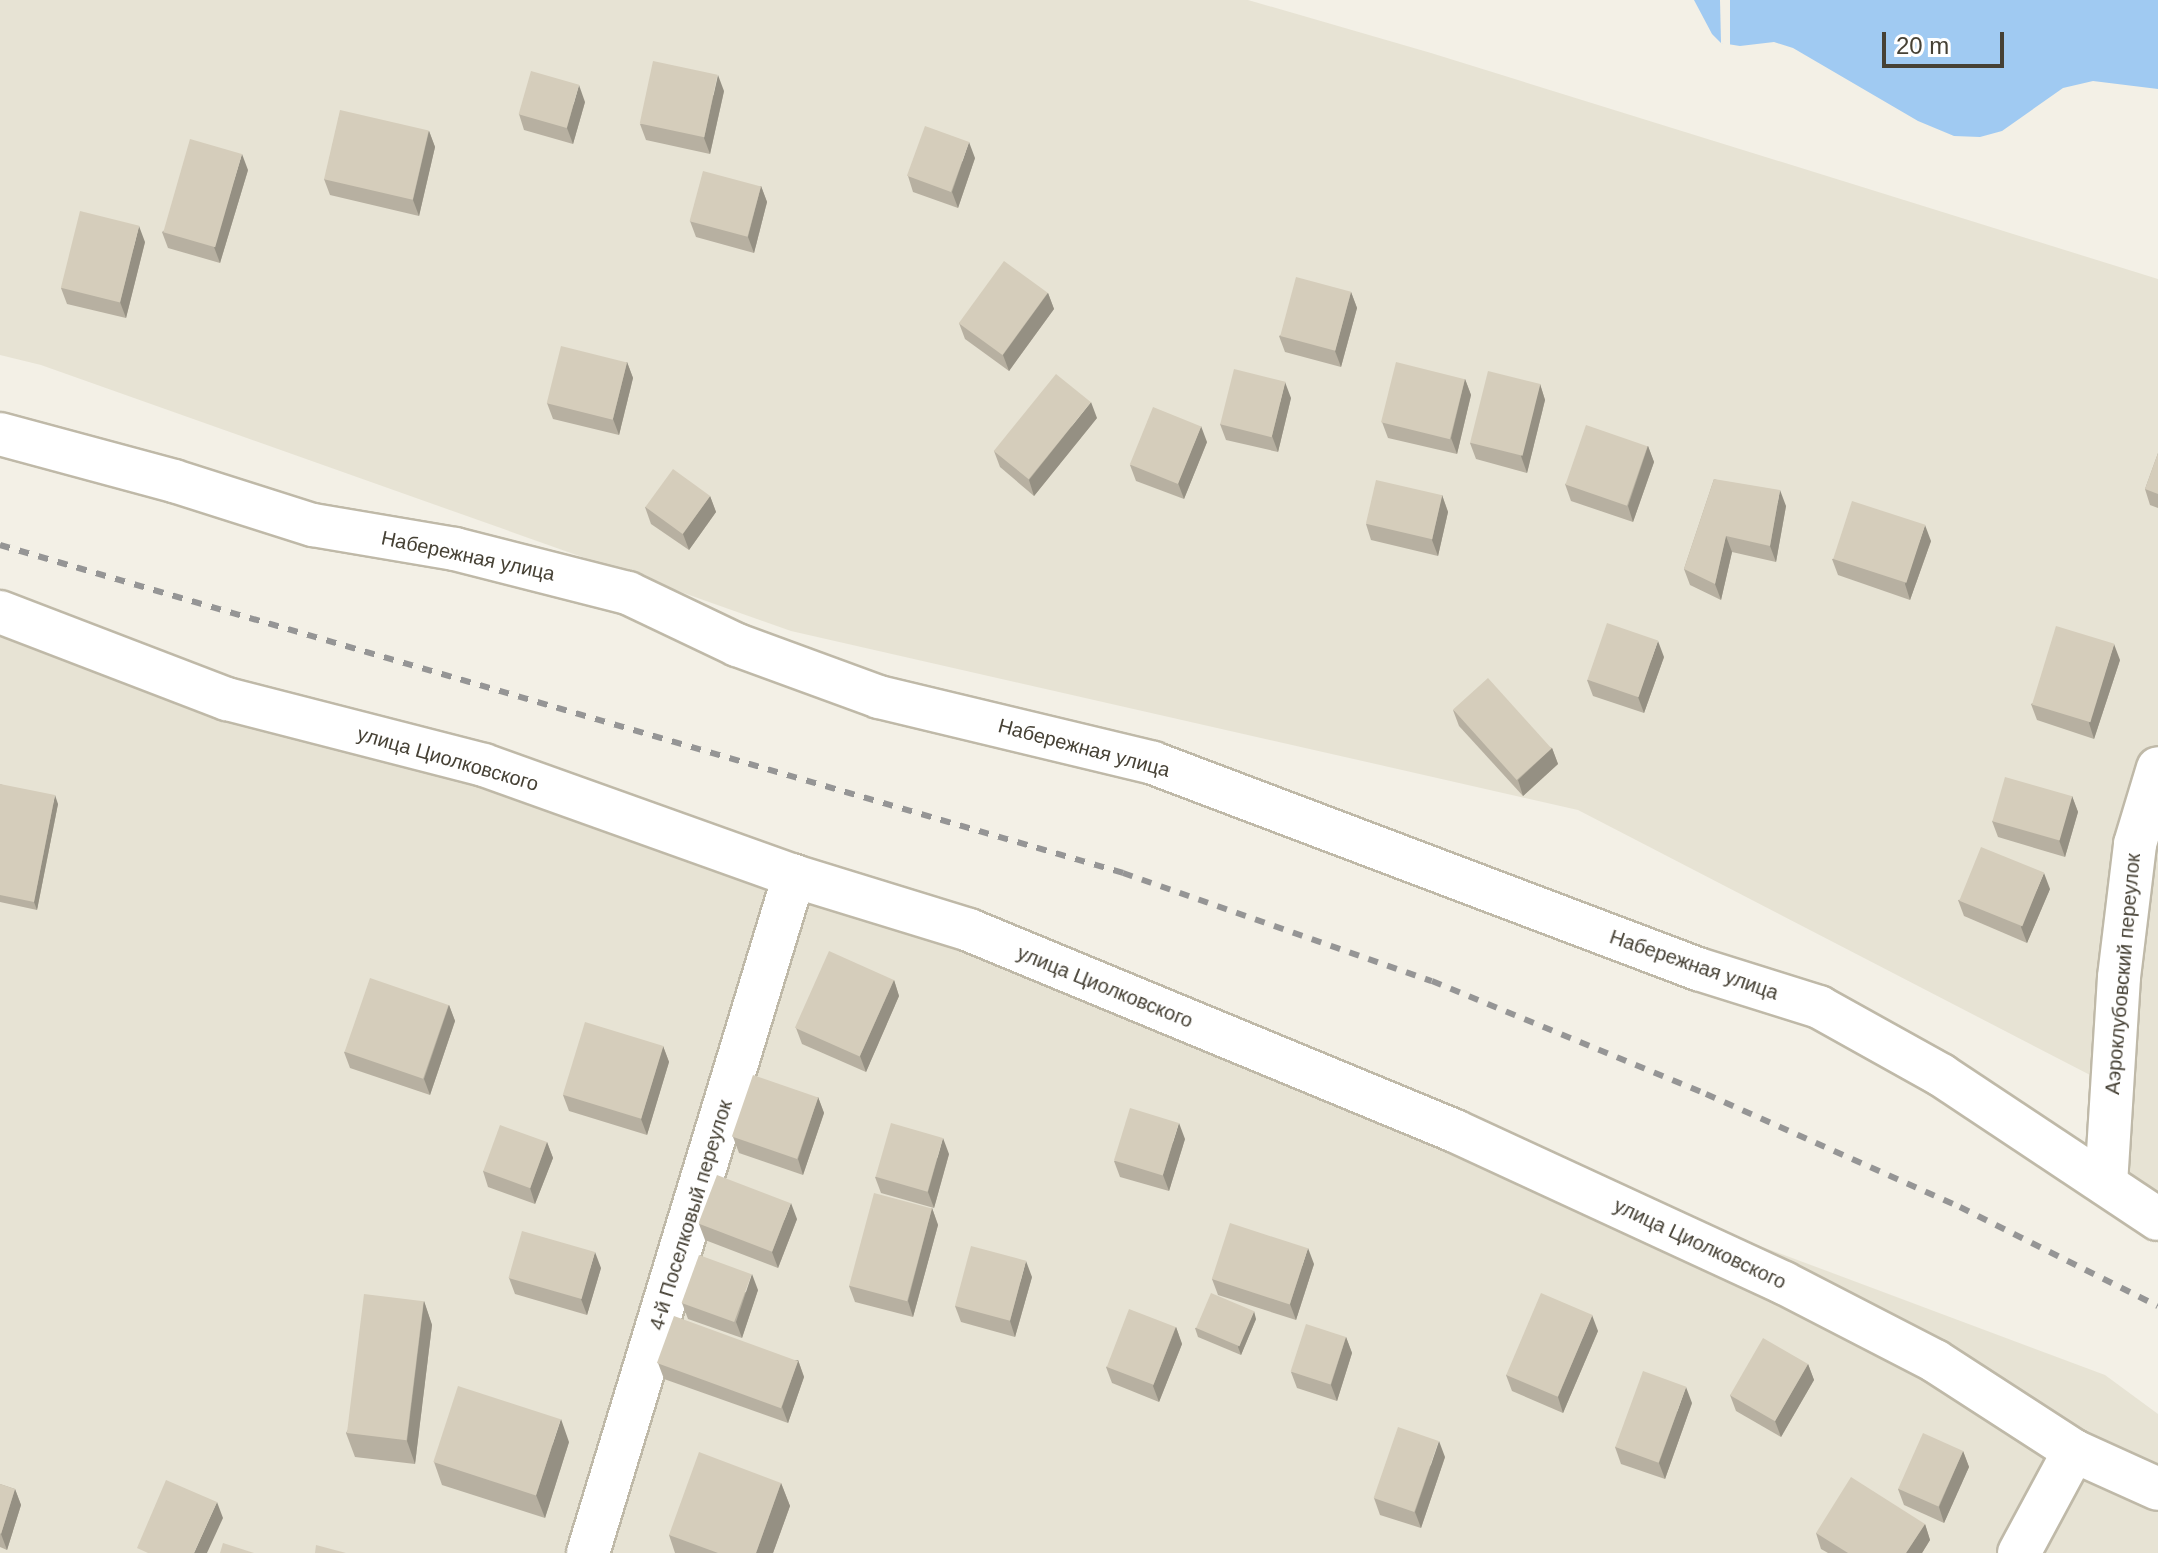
<!DOCTYPE html>
<html>
<head>
<meta charset="utf-8">
<style>
	body { margin:0 }
	#map { position:relative; width:2158px; height:1553px; overflow:hidden; background:#f3f0e6; font-family:Arial,sans-serif }
	div>[style] { position:absolute }
	.residential>* { inset:0; background:#e7e3d4 }
	.water>* { inset:0; background:#a0caf2 }
	.pier>* { inset:0; background:#f3f0e6 }
	.roads { filter:drop-shadow(2px 0 #bfb9a8) drop-shadow(-2px 0 #bfb9a8) drop-shadow(0 2px #bfb9a8) drop-shadow(0 -2px #bfb9a8) }
	.minor>* { height:42px; margin:-21px; padding:0 21px; transform-origin:21px; border-radius:21px; background:#fff }
	.rail>* { height:6px; margin-top:-3px; transform-origin:0; background:repeating-linear-gradient(90deg,#959595 0 10px,transparent 0 20px) }
	.wall>* { inset:0; background:#b7b0a1 }
	.shaded-wall>* { inset:0; background:#959083 }
	.building>* { inset:0; background:#d5cdbb; transform-origin:0 0 }
	span { translate:-50% -50%; white-space:nowrap; text-align:center; line-height:1.15; -webkit-text-stroke:6px #fff; paint-order:stroke }
	.street-label { font-size:20px; color:#464135 }
	.scale { position:absolute; left:1882px; top:32px; width:122px; height:36px; box-sizing:border-box; border:4px solid #464135; border-top:0; padding-left:10px; font-size:24px; line-height:28px; white-space:nowrap; color:#464135; -webkit-text-stroke:6px #fff; paint-order:stroke }
</style>
</head>
<body>
<div id="map">
	<div class="residential">
		<div style="clip-path:polygon(0 0,1248px 0,1431px 53px,2158px 279px,2158px 1208px,2137px 1196px,2092px 1076px,1578px 810px,791px 631px,41px 365px,0 355px)"></div>
		<div style="clip-path:polygon(0 618px,897px 923px,2105px 1375px,2158px 1414px,2158px 1553px,0 1553px)"></div>
	</div>
	<div class="water">
		<div style="clip-path:polygon(1694px 0,2158px 0,2158px 89px,2093px 81px,2063px 88px,2002px 131px,1980px 137px,1954px 136px,1918px 121px,1793px 48px,1774px 42px,1740px 46px,1721px 43px,1712px 34px)"></div>
	</div>
	<div class="pier">
		<div style="clip-path:polygon(1720px 0,1730px 0,1730px 47px,1721px 43px)"></div>
	</div>
	<div class="roads">
		<div class="minor">
			<div style="left:0;top:434px;width:180px;rotate:15.1deg"></div>
			<div style="left:174px;top:481px;width:146px;rotate:17.6deg"></div>
			<div style="left:313px;top:525px;width:144px;rotate:9.6deg"></div>
			<div style="left:455px;top:549px;width:179px;rotate:14.3deg"></div>
			<div style="left:628px;top:593px;width:121px;rotate:25.5deg"></div>
			<div style="left:737px;top:645px;width:151px;rotate:20.1deg"></div>
			<div style="left:879px;top:697px;width:282px;rotate:13.5deg"></div>
			<div style="left:1153px;top:763px;width:583px;rotate:20.71deg"></div>
			<div style="left:1698px;top:969px;width:127px;rotate:17.4deg"></div>
			<div style="left:1819px;top:1007px;width:140px;rotate:29.1deg"></div>
			<div style="left:1941px;top:1075px;width:260px;rotate:33.6deg"></div>
			<div style="left:0;top:612px;width:243px;rotate:21deg"></div>
			<div style="left:227px;top:699px;width:265px;rotate:14.4deg"></div>
			<div style="left:484px;top:765px;width:329px;rotate:19.7deg"></div>
			<div style="left:794px;top:876px;width:183px;rotate:17.1deg"></div>
			<div style="left:969px;top:930px;width:526px;rotate:22.47deg"></div>
			<div style="left:1455px;top:1131px;width:362px;rotate:24.8deg"></div>
			<div style="left:1784px;top:1283px;width:170px;rotate:27.3deg"></div>
			<div style="left:1935px;top:1361px;width:166px;rotate:32.9deg"></div>
			<div style="left:2074px;top:1451px;width:92px;rotate:24.3deg"></div>
			<div style="left:2106px;top:1184px;width:207px;rotate:-86.4deg"></div>
			<div style="left:2119px;top:977px;width:134px;rotate:-83.1deg"></div>
			<div style="left:2135px;top:844px;width:79px;rotate:-73.2deg"></div>
			<div style="left:588px;top:1553px;width:708px;rotate:-73.08deg"></div>
			<div style="left:2019px;top:1553px;width:116px;rotate:-61.7deg"></div>
		</div>
	</div>
	<div class="rail">
		<div style="left:0;top:545px;width:1170px;rotate:16.28deg"></div>
		<div style="left:1123px;top:873px;width:327px;rotate:19.3deg"></div>
		<div style="left:1432px;top:981px;width:296px;rotate:22.4deg"></div>
		<div style="left:1706px;top:1094px;width:278px;rotate:24deg"></div>
		<div style="left:1960px;top:1207px;width:221px;rotate:26.6deg"></div>
	</div>
	<div class="wall">
		<div style="clip-path:polygon(724px 91px,710px 154px,646px 140px,640px 124px)"></div>
		<div style="clip-path:polygon(585px 102px,573px 144px,524px 130px,519px 114px)"></div>
		<div style="clip-path:polygon(429px 131px,435px 147px,419px 216px,330px 195px,324px 179px)"></div>
		<div style="clip-path:polygon(975px 158px,958px 208px,913px 192px,908px 176px)"></div>
		<div style="clip-path:polygon(248px 170px,220px 263px,168px 248px,162px 232px)"></div>
		<div style="clip-path:polygon(761px 186px,767px 202px,754px 253px,696px 237px,690px 221px)"></div>
		<div style="clip-path:polygon(145px 242px,126px 318px,67px 304px,61px 288px)"></div>
		<div style="clip-path:polygon(1351px 292px,1357px 308px,1341px 367px,1285px 352px,1279px 336px)"></div>
		<div style="clip-path:polygon(1048px 293px,1054px 309px,1009px 371px,965px 339px,959px 323px)"></div>
		<div style="clip-path:polygon(627px 362px,633px 378px,619px 435px,553px 419px,547px 403px)"></div>
		<div style="clip-path:polygon(1465px 379px,1471px 395px,1457px 454px,1388px 438px,1382px 422px)"></div>
		<div style="clip-path:polygon(1540px 384px,1545px 400px,1527px 473px,1476px 459px,1470px 443px)"></div>
		<div style="clip-path:polygon(1291px 398px,1278px 452px,1226px 440px,1220px 424px)"></div>
		<div style="clip-path:polygon(1097px 418px,1034px 496px,1000px 467px,994px 451px)"></div>
		<div style="clip-path:polygon(1207px 442px,1184px 499px,1136px 481px,1130px 465px)"></div>
		<div style="clip-path:polygon(1648px 446px,1654px 462px,1633px 522px,1571px 501px,1565px 484px)"></div>
		<div style="clip-path:polygon(2158px 453px,2158px 508px,2150px 505px,2145px 489px)"></div>
		<div style="clip-path:polygon(1714px 479px,1786px 506px,1776px 562px,1732px 552px,1721px 600px,1690px 585px,1684px 569px)"></div>
		<div style="clip-path:polygon(1442px 495px,1448px 512px,1438px 556px,1371px 540px,1366px 524px)"></div>
		<div style="clip-path:polygon(710px 496px,716px 512px,689px 550px,651px 524px,645px 507px)"></div>
		<div style="clip-path:polygon(1931px 541px,1910px 600px,1838px 575px,1832px 559px)"></div>
		<div style="clip-path:polygon(1664px 657px,1644px 713px,1593px 696px,1587px 680px)"></div>
		<div style="clip-path:polygon(2120px 660px,2094px 739px,2037px 720px,2031px 704px)"></div>
		<div style="clip-path:polygon(1453px 710px,1552px 748px,1558px 764px,1523px 796px,1459px 726px)"></div>
		<div style="clip-path:polygon(0 784px,58px 804px,37px 910px,0 902px)"></div>
		<div style="clip-path:polygon(2072px 796px,2078px 812px,2065px 857px,1998px 837px,1992px 821px)"></div>
		<div style="clip-path:polygon(2050px 889px,2027px 943px,1964px 916px,1958px 900px)"></div>
		<div style="clip-path:polygon(894px 980px,899px 996px,866px 1072px,802px 1044px,796px 1028px)"></div>
		<div style="clip-path:polygon(449px 1005px,455px 1021px,430px 1095px,350px 1068px,344px 1052px)"></div>
		<div style="clip-path:polygon(663px 1046px,669px 1062px,647px 1135px,569px 1111px,563px 1095px)"></div>
		<div style="clip-path:polygon(818px 1097px,824px 1113px,803px 1175px,739px 1153px,733px 1137px)"></div>
		<div style="clip-path:polygon(1185px 1139px,1169px 1191px,1120px 1177px,1114px 1161px)"></div>
		<div style="clip-path:polygon(547px 1142px,553px 1158px,535px 1204px,488px 1187px,483px 1171px)"></div>
		<div style="clip-path:polygon(949px 1154px,934px 1208px,881px 1193px,875px 1177px)"></div>
		<div style="clip-path:polygon(932px 1208px,938px 1225px,913px 1317px,855px 1302px,849px 1286px)"></div>
		<div style="clip-path:polygon(797px 1219px,778px 1268px,705px 1240px,699px 1224px)"></div>
		<div style="clip-path:polygon(1314px 1264px,1296px 1320px,1218px 1295px,1212px 1279px)"></div>
		<div style="clip-path:polygon(601px 1268px,587px 1315px,515px 1294px,509px 1278px)"></div>
		<div style="clip-path:polygon(1032px 1277px,1015px 1337px,961px 1322px,955px 1306px)"></div>
		<div style="clip-path:polygon(758px 1290px,742px 1338px,688px 1319px,682px 1303px)"></div>
		<div style="clip-path:polygon(424px 1301px,432px 1325px,415px 1464px,355px 1457px,346px 1433px)"></div>
		<div style="clip-path:polygon(1256px 1319px,1241px 1355px,1198px 1337px,1195px 1328px)"></div>
		<div style="clip-path:polygon(1176px 1327px,1182px 1344px,1159px 1402px,1112px 1383px,1106px 1367px)"></div>
		<div style="clip-path:polygon(1598px 1331px,1563px 1413px,1512px 1391px,1506px 1375px)"></div>
		<div style="clip-path:polygon(1346px 1337px,1352px 1353px,1337px 1401px,1297px 1388px,1291px 1372px)"></div>
		<div style="clip-path:polygon(798px 1360px,804px 1377px,788px 1423px,664px 1379px,658px 1363px)"></div>
		<div style="clip-path:polygon(1808px 1364px,1814px 1380px,1781px 1437px,1736px 1411px,1730px 1395px)"></div>
		<div style="clip-path:polygon(1692px 1403px,1665px 1479px,1621px 1464px,1615px 1447px)"></div>
		<div style="clip-path:polygon(569px 1442px,545px 1518px,442px 1485px,434px 1462px)"></div>
		<div style="clip-path:polygon(1963px 1451px,1969px 1467px,1944px 1523px,1904px 1505px,1898px 1489px)"></div>
		<div style="clip-path:polygon(1445px 1457px,1421px 1528px,1380px 1515px,1374px 1498px)"></div>
		<div style="clip-path:polygon(781px 1483px,790px 1506px,773px 1553px,675px 1553px,669px 1535px)"></div>
		<div style="clip-path:polygon(0 1484px,15px 1489px,21px 1505px,7px 1550px,0 1547px)"></div>
		<div style="clip-path:polygon(1925px 1524px,1930px 1540px,1922px 1553px,1828px 1553px,1821px 1549px,1816px 1533px)"></div>
	</div>
	<div class="shaded-wall">
		<div style="clip-path:polygon(718px 75px,724px 91px,710px 154px,704px 138px)"></div>
		<div style="clip-path:polygon(579px 85px,585px 102px,573px 144px,567px 128px)"></div>
		<div style="clip-path:polygon(429px 131px,435px 147px,419px 216px,413px 200px)"></div>
		<div style="clip-path:polygon(969px 142px,975px 158px,958px 208px,952px 192px)"></div>
		<div style="clip-path:polygon(242px 154px,248px 170px,220px 263px,214px 247px)"></div>
		<div style="clip-path:polygon(761px 186px,767px 202px,754px 253px,748px 237px)"></div>
		<div style="clip-path:polygon(139px 226px,145px 242px,126px 318px,120px 302px)"></div>
		<div style="clip-path:polygon(1351px 292px,1357px 308px,1341px 367px,1335px 351px)"></div>
		<div style="clip-path:polygon(1048px 293px,1054px 309px,1009px 371px,1003px 355px)"></div>
		<div style="clip-path:polygon(627px 362px,633px 378px,619px 435px,613px 419px)"></div>
		<div style="clip-path:polygon(1465px 379px,1471px 395px,1457px 454px,1451px 438px)"></div>
		<div style="clip-path:polygon(1285px 382px,1291px 398px,1278px 452px,1272px 436px)"></div>
		<div style="clip-path:polygon(1540px 384px,1545px 400px,1527px 473px,1521px 456px)"></div>
		<div style="clip-path:polygon(1091px 402px,1097px 418px,1034px 496px,1029px 480px)"></div>
		<div style="clip-path:polygon(1201px 426px,1207px 442px,1184px 499px,1178px 483px)"></div>
		<div style="clip-path:polygon(1648px 446px,1654px 462px,1633px 522px,1628px 506px)"></div>
		<div style="clip-path:polygon(1780px 490px,1786px 506px,1776px 562px,1770px 546px)"></div>
		<div style="clip-path:polygon(1442px 495px,1448px 512px,1438px 556px,1432px 540px)"></div>
		<div style="clip-path:polygon(710px 496px,716px 512px,689px 550px,683px 534px)"></div>
		<div style="clip-path:polygon(1925px 525px,1931px 541px,1910px 600px,1905px 584px)"></div>
		<div style="clip-path:polygon(1726px 536px,1732px 552px,1721px 600px,1715px 584px)"></div>
		<div style="clip-path:polygon(1658px 641px,1664px 657px,1644px 713px,1638px 697px)"></div>
		<div style="clip-path:polygon(2114px 644px,2120px 660px,2094px 739px,2089px 723px)"></div>
		<div style="clip-path:polygon(1552px 748px,1558px 764px,1523px 796px,1518px 780px)"></div>
		<div style="clip-path:polygon(55px 795px,58px 804px,37px 910px,34px 902px)"></div>
		<div style="clip-path:polygon(2072px 796px,2078px 812px,2065px 857px,2059px 840px)"></div>
		<div style="clip-path:polygon(2044px 873px,2050px 889px,2027px 943px,2021px 927px)"></div>
		<div style="clip-path:polygon(894px 980px,899px 996px,866px 1072px,860px 1056px)"></div>
		<div style="clip-path:polygon(449px 1005px,455px 1021px,430px 1095px,424px 1079px)"></div>
		<div style="clip-path:polygon(663px 1046px,669px 1062px,647px 1135px,641px 1119px)"></div>
		<div style="clip-path:polygon(818px 1097px,824px 1113px,803px 1175px,798px 1159px)"></div>
		<div style="clip-path:polygon(1179px 1123px,1185px 1139px,1169px 1191px,1163px 1175px)"></div>
		<div style="clip-path:polygon(943px 1138px,949px 1154px,934px 1208px,928px 1192px)"></div>
		<div style="clip-path:polygon(547px 1142px,553px 1158px,535px 1204px,530px 1188px)"></div>
		<div style="clip-path:polygon(791px 1203px,797px 1219px,778px 1268px,772px 1252px)"></div>
		<div style="clip-path:polygon(932px 1208px,938px 1225px,913px 1317px,908px 1301px)"></div>
		<div style="clip-path:polygon(1308px 1248px,1314px 1264px,1296px 1320px,1290px 1304px)"></div>
		<div style="clip-path:polygon(595px 1252px,601px 1268px,587px 1315px,581px 1299px)"></div>
		<div style="clip-path:polygon(1026px 1261px,1032px 1277px,1015px 1337px,1010px 1321px)"></div>
		<div style="clip-path:polygon(752px 1274px,758px 1290px,742px 1338px,736px 1322px)"></div>
		<div style="clip-path:polygon(424px 1301px,432px 1325px,415px 1464px,407px 1441px)"></div>
		<div style="clip-path:polygon(1254px 1311px,1256px 1319px,1241px 1355px,1238px 1347px)"></div>
		<div style="clip-path:polygon(1592px 1315px,1598px 1331px,1563px 1413px,1558px 1397px)"></div>
		<div style="clip-path:polygon(1176px 1327px,1182px 1344px,1159px 1402px,1153px 1386px)"></div>
		<div style="clip-path:polygon(1346px 1337px,1352px 1353px,1337px 1401px,1331px 1385px)"></div>
		<div style="clip-path:polygon(798px 1360px,804px 1377px,788px 1423px,782px 1407px)"></div>
		<div style="clip-path:polygon(1808px 1364px,1814px 1380px,1781px 1437px,1775px 1421px)"></div>
		<div style="clip-path:polygon(1686px 1387px,1692px 1403px,1665px 1479px,1659px 1463px)"></div>
		<div style="clip-path:polygon(561px 1419px,569px 1442px,545px 1518px,536px 1495px)"></div>
		<div style="clip-path:polygon(1439px 1441px,1445px 1457px,1421px 1528px,1415px 1512px)"></div>
		<div style="clip-path:polygon(1963px 1451px,1969px 1467px,1944px 1523px,1939px 1507px)"></div>
		<div style="clip-path:polygon(781px 1483px,790px 1506px,773px 1553px,756px 1553px)"></div>
		<div style="clip-path:polygon(15px 1489px,21px 1505px,7px 1550px,1px 1534px)"></div>
		<div style="clip-path:polygon(217px 1502px,223px 1518px,207px 1553px,194px 1553px)"></div>
		<div style="clip-path:polygon(1925px 1524px,1930px 1540px,1922px 1553px,1906px 1553px)"></div>
	</div>
	<div class="building">
		<div style="left:653px;top:61px;width:66px;height:64px;rotate:12deg"></div>
		<div style="left:531px;top:71px;width:50px;height:45px;rotate:16deg"></div>
		<div style="left:340px;top:110px;width:91px;height:71px;rotate:13deg"></div>
		<div style="left:925px;top:126px;width:47px;height:53px;rotate:20deg"></div>
		<div style="left:190px;top:139px;width:54px;height:97px;rotate:16deg"></div>
		<div style="left:703px;top:171px;width:60px;height:52px;rotate:15deg"></div>
		<div style="left:80px;top:211px;width:61px;height:79px;rotate:14deg"></div>
		<div style="left:1004px;top:261px;width:54px;height:77px;rotate:36deg"></div>
		<div style="left:1296px;top:277px;width:57px;height:61px;rotate:15deg"></div>
		<div style="left:561px;top:346px;width:68px;height:59px;rotate:14deg"></div>
		<div style="left:1396px;top:362px;width:71px;height:62px;rotate:14deg"></div>
		<div style="left:1234px;top:369px;width:53px;height:57px;rotate:14deg"></div>
		<div style="left:1488px;top:371px;width:54px;height:74px;rotate:14deg"></div>
		<div style="left:1056px;top:374px;width:45px;height:99px;rotate:39deg"></div>
		<div style="left:1153px;top:407px;width:52px;height:62px;rotate:22deg"></div>
		<div style="left:1586px;top:425px;width:65px;height:63px;rotate:19deg"></div>
		<div style="clip-path:polygon(2158px 453px,2158px 494px,2145px 489px)"></div>
		<div style="left:673px;top:469px;width:46px;height:47px;rotate:36deg"></div>
		<div style="clip-path:polygon(1714px 479px,1780px 490px,1770px 546px,1726px 536px,1715px 584px,1684px 569px)"></div>
		<div style="left:1376px;top:480px;width:68px;height:45px;rotate:13deg"></div>
		<div style="left:1852px;top:501px;width:77px;height:61px;rotate:18deg"></div>
		<div style="left:1607px;top:623px;width:54px;height:60px;rotate:19deg"></div>
		<div style="left:2056px;top:626px;width:61px;height:82px;rotate:17deg"></div>
		<div style="left:1488px;top:678px;width:95px;height:47px;rotate:48deg"></div>
		<div style="left:2005px;top:777px;width:70px;height:46px;rotate:16deg"></div>
		<div style="clip-path:polygon(0 784px,55px 795px,34px 902px,0 895px)"></div>
		<div style="left:1981px;top:847px;width:68px;height:58px;rotate:22deg"></div>
		<div style="left:829px;top:951px;width:71px;height:84px;rotate:24deg"></div>
		<div style="left:370px;top:978px;width:83px;height:78px;rotate:19deg"></div>
		<div style="left:585px;top:1022px;width:82px;height:76px;rotate:17deg"></div>
		<div style="left:753px;top:1075px;width:69px;height:65px;rotate:19deg"></div>
		<div style="left:1130px;top:1108px;width:51px;height:55px;rotate:17deg"></div>
		<div style="left:891px;top:1123px;width:54px;height:56px;rotate:16deg"></div>
		<div style="left:500px;top:1125px;width:50px;height:49px;rotate:20deg"></div>
		<div style="left:717px;top:1175px;width:79px;height:52px;rotate:21deg"></div>
		<div style="left:874px;top:1193px;width:60px;height:96px;rotate:15deg"></div>
		<div style="left:1230px;top:1223px;width:82px;height:59px;rotate:18deg"></div>
		<div style="left:522px;top:1231px;width:76px;height:49px;rotate:16deg"></div>
		<div style="left:971px;top:1246px;width:57px;height:62px;rotate:15deg"></div>
		<div style="left:699px;top:1255px;width:56px;height:51px;rotate:20deg"></div>
		<div style="left:1211px;top:1293px;width:47px;height:38px;rotate:23deg"></div>
		<div style="left:1541px;top:1293px;width:56px;height:89px;rotate:23deg"></div>
		<div style="left:364px;top:1294px;width:60px;height:140px;rotate:7deg"></div>
		<div style="left:1129px;top:1309px;width:50px;height:62px;rotate:21deg"></div>
		<div style="left:674px;top:1316px;width:132px;height:50px;rotate:20deg"></div>
		<div style="left:1306px;top:1324px;width:42px;height:50px;rotate:18deg"></div>
		<div style="left:1763px;top:1338px;width:52px;height:66px;rotate:30deg"></div>
		<div style="left:1643px;top:1371px;width:46px;height:81px;rotate:20deg"></div>
		<div style="left:458px;top:1386px;width:108px;height:80px;rotate:18deg"></div>
		<div style="left:1398px;top:1427px;width:43px;height:75px;rotate:19deg"></div>
		<div style="left:1923px;top:1433px;width:44px;height:61px;rotate:24deg"></div>
		<div style="clip-path:polygon(699px 1452px,781px 1483px,756px 1553px,718px 1553px,669px 1535px)"></div>
		<div style="clip-path:polygon(1851px 1477px,1925px 1524px,1906px 1553px,1848px 1553px,1816px 1533px)"></div>
		<div style="clip-path:polygon(166px 1480px,217px 1502px,194px 1553px,148px 1553px,137px 1548px)"></div>
		<div style="clip-path:polygon(0 1484px,15px 1489px,1px 1534px,0 1533px)"></div>
		<div style="clip-path:polygon(223px 1543px,254px 1553px,220px 1553px)"></div>
		<div style="clip-path:polygon(316px 1545px,346px 1553px,315px 1553px)"></div>
	</div>
	<div class="street-label">
		<span style="left:468px;top:556px;rotate:12deg">Набережная улица</span>
		<span style="left:1084px;top:748px;rotate:15deg">Набережная улица</span>
		<span style="left:448px;top:759px;rotate:16deg">улица Циолковского</span>
		<span style="left:1694px;top:965px;rotate:19deg">Набережная улица</span>
		<span style="left:2123px;top:974px;rotate:-85deg">Аэроклубовский переулок</span>
		<span style="left:1105px;top:987px;rotate:22deg">улица Циолковского</span>
		<span style="left:691px;top:1215px;rotate:-73deg">4-й Поселковый переулок</span>
		<span style="left:1700px;top:1244px;rotate:25deg">улица Циолковского</span>
	</div>
	<div class="scale">20 m</div>
</div>
</body>
</html>
